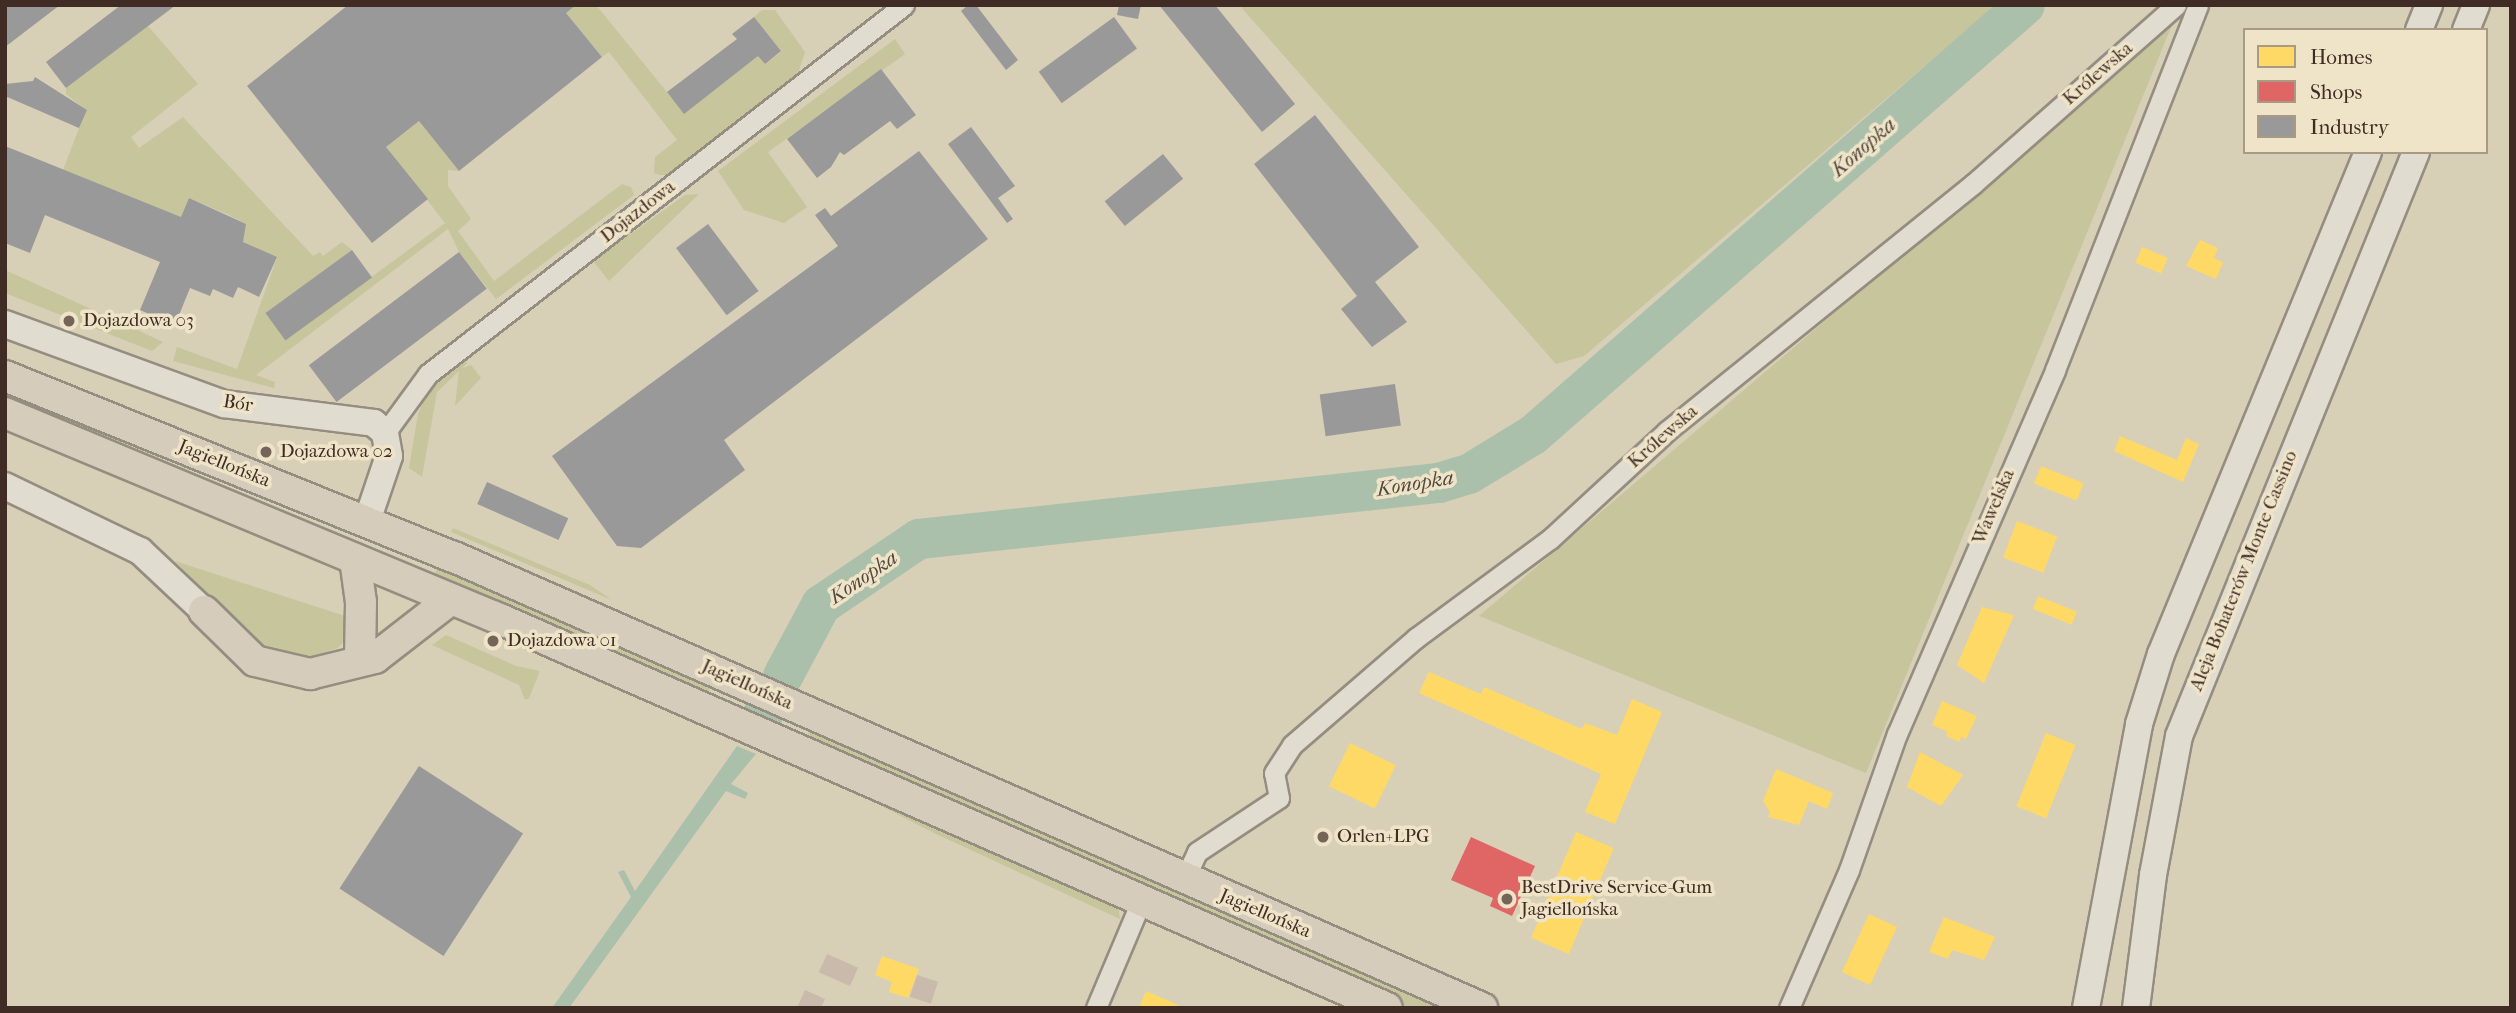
<!DOCTYPE html>
<html>
<head>
<meta charset="utf-8">
<style>
	body { margin:0 }
	#map { position:relative; width:2516px; height:1013px; overflow:hidden; background:#d8cfb7; font-family:"IM FELL French Canon",serif }
	div>[style] { position:absolute }
	.green>* { inset:0; background:#c6c59c; transform-origin:0 0 }
	.water>* { inset:0; background:#aac0aa }
	.homes>* { inset:0; background:#ffd966; transform-origin:0 0 }
	.shops>* { inset:0; background:#e06666 }
	.industry>* { inset:0; background:#999; transform-origin:0 0 }
	.river>* { height:40px; margin:-20px; padding:0 20px; transform-origin:20px; border-radius:20px; background:#aac0aa }
	.building>* { inset:0; background:#c9baab; transform-origin:0 0 }
	.roads { filter:drop-shadow(2px 0 #958d7f) drop-shadow(-2px 0 #958d7f) drop-shadow(0 2px #958d7f) drop-shadow(0 -2px #958d7f) }
	.street>* { height:19px; margin:-9.5px; padding:0 9.5px; transform-origin:9.5px; border-radius:9.5px; background:#e0dcd0 }
	.secondary>* { height:26px; margin:-13px; padding:0 13px; transform-origin:13px; border-radius:13px; background:#e0dcd0 }
	.primary>* { height:30px; margin:-15px; padding:0 15px; transform-origin:15px; border-radius:15px; background:#d5ccbb }
	.dots>* { width:19px; height:19px; translate:-50% -50%; box-sizing:border-box; border:4px solid #efe4c7; border-radius:50% }
	span { translate:-50% -50%; white-space:nowrap; text-align:center; line-height:1.15; -webkit-text-stroke:7px #efe4c7; paint-order:stroke }
	.street-label { font-size:19px; color:#402c25 }
	.poi-label { font-size:19px; color:#402c25 }
	.left { translate:0 -50%; text-align:left }
	.water-label { font-size:21px; color:#51483e; font-style:italic }
	.frame { position:absolute; inset:0; border:7px solid #402c25; pointer-events:none }
	.legend { position:absolute; left:2243px; top:28px; width:245px; height:126px; box-sizing:border-box; background:#efe4c7; border:2px solid #a99a86; margin:0; padding:9px 12px; list-style:none; font-size:21px; color:#402c25 }
	.legend li { display:flex; align-items:center; gap:14px; height:35px }
	.legend b { width:35px; border:2px solid #a99a86 }
</style>
</head>
<body>
<div id="map">
	<div class="green">
		<div style="clip-path:polygon(576px 5px,596px 5px,684px 113px,758px 56px,765px 64px,781px 52px,754px 17px,762px 10px,775px 10px,805px 52px,798px 74px,668px 175px,660px 175px,654px 173px,655px 157px,677px 140px,609px 52px,602px 57px,566px 13px)"></div>
		<div style="clip-path:polygon(1239px 5px,1996px 5px,1584px 356px,1556px 364px)"></div>
		<div style="clip-path:polygon(2172px 25px,1866px 773px,1479px 616px)"></div>
		<div style="clip-path:polygon(148px 26px,198px 84px,131px 137px,139px 148px,183px 117px,313px 256px,320px 252px,323px 256px,342px 242px,352px 250px,266px 313px,286px 340px,445px 223px,386px 147px,419px 121px,459px 171px,448px 170px,448px 186px,471px 219px,458px 231px,494px 281px,622px 184px,631px 187px,634px 195px,496px 299px,459px 252px,448px 229px,256px 375px,275px 382px,274px 388px,173px 361px,177px 347px,237px 369px,277px 258px,243px 242px,246px 224px,227px 214px,189px 198px,181px 217px,63px 170px,86px 110px,66px 94px,66px 88px)"></div>
		<div style="clip-path:polygon(895px 39px,905px 54px,768px 152px,807px 207px,784px 223px,744px 210px,718px 171px)"></div>
		<div style="clip-path:polygon(699px 194px,609px 281px,593px 261px,685px 195px)"></div>
		<div style="clip-path:polygon(5px 270px,133px 328px,163px 342px,152px 351px,5px 293px)"></div>
		<div style="clip-path:polygon(464px 358px,467px 363px,462px 368px,471px 365px,481px 378px,455px 406px,459px 371px,437px 392px,422px 477px,409px 468px,418px 414px,427px 393px)"></div>
		<div style="clip-path:polygon(453px 528px,590px 585px,612px 600px,451px 532px)"></div>
		<div style="clip-path:polygon(175px 561px,345px 616px,352px 611px,350px 634px,338px 648px,313px 657px,258px 647px)"></div>
		<div style="clip-path:polygon(439px 563px,713px 683px,707px 695px,433px 578px)"></div>
		<div style="clip-path:polygon(446px 635px,516px 666px,540px 671px,529px 698px,525px 700px,519px 685px,432px 645px)"></div>
		<div style="left:812px;top:726px;width:700px;height:15px;rotate:24deg"></div>
		<div style="clip-path:polygon(800px 764px,1118px 904px,1120px 919px,934px 833px)"></div>
	</div>
	<div class="water">
		<div style="clip-path:polygon(737px 746px,756px 754px,731px 784px,748px 793px,745px 799px,726px 791px,569px 1008px,552px 1008px,631px 897px,618px 872px,624px 870px,635px 891px)"></div>
	</div>
	<div class="homes">
		<div style="clip-path:polygon(2200px 240px,2218px 248px,2214px 258px,2223px 262px,2216px 279px,2186px 266px)"></div>
		<div style="left:2142px;top:247px;width:28px;height:17px;rotate:23deg"></div>
		<div style="clip-path:polygon(2120px 436px,2177px 460px,2186px 438px,2199px 444px,2183px 482px,2114px 451px)"></div>
		<div style="left:2041px;top:466px;width:46px;height:19px;rotate:22deg"></div>
		<div style="left:2017px;top:521px;width:43px;height:39px;rotate:21deg"></div>
		<div style="left:2038px;top:596px;width:42px;height:14px;rotate:22deg"></div>
		<div style="clip-path:polygon(1982px 607px,2014px 615px,1984px 683px,1957px 665px)"></div>
		<div style="clip-path:polygon(1429px 672px,1481px 694px,1484px 687px,1582px 729px,1585px 723px,1617px 735px,1632px 699px,1662px 712px,1615px 824px,1585px 812px,1601px 774px,1419px 693px)"></div>
		<div style="clip-path:polygon(1942px 701px,1977px 716px,1966px 739px,1961px 737px,1959px 742px,1946px 736px,1948px 732px,1932px 725px)"></div>
		<div style="left:2046px;top:733px;width:32px;height:79px;rotate:22deg"></div>
		<div style="left:1350px;top:743px;width:51px;height:48px;rotate:26deg"></div>
		<div style="clip-path:polygon(1920px 752px,1963px 775px,1941px 806px,1907px 787px)"></div>
		<div style="clip-path:polygon(1776px 769px,1833px 793px,1827px 809px,1809px 801px,1799px 825px,1768px 817px,1770px 812px,1763px 801px)"></div>
		<div style="left:1576px;top:832px;width:41px;height:115px;rotate:23deg"></div>
		<div style="left:1869px;top:914px;width:31px;height:64px;rotate:25deg"></div>
		<div style="clip-path:polygon(1944px 917px,1995px 937px,1984px 960px,1952px 950px,1948px 959px,1929px 952px)"></div>
		<div style="clip-path:polygon(882px 956px,919px 969px,908px 998px,889px 992px,892px 982px,875px 975px)"></div>
		<div style="clip-path:polygon(1146px 991px,1178px 1005px,1177px 1008px,1139px 1008px)"></div>
	</div>
	<div class="shops">
		<div style="clip-path:polygon(1471px 837px,1535px 866px,1512px 916px,1490px 906px,1493px 898px,1451px 880px)"></div>
	</div>
	<div class="industry">
		<div style="clip-path:polygon(5px 5px,60px 5px,5px 47px)"></div>
		<div style="clip-path:polygon(121px 5px,176px 5px,66px 88px,46px 62px)"></div>
		<div style="clip-path:polygon(348px 5px,576px 5px,566px 13px,602px 57px,459px 171px,419px 121px,386px 147px,428px 199px,372px 243px,247px 86px)"></div>
		<div style="clip-path:polygon(968px 5px,976px 5px,1018px 60px,1006px 70px,961px 11px)"></div>
		<div style="clip-path:polygon(1119px 5px,1141px 5px,1138px 19px,1117px 15px)"></div>
		<div style="clip-path:polygon(1159px 5px,1215px 5px,1295px 104px,1262px 132px)"></div>
		<div style="clip-path:polygon(754px 17px,781px 51px,765px 64px,758px 56px,684px 114px,667px 92px,737px 39px,732px 34px)"></div>
		<div style="left:1114px;top:17px;width:39px;height:93px;rotate:54deg"></div>
		<div style="clip-path:polygon(881px 69px,916px 115px,897px 129px,890px 121px,844px 155px,840px 152px,831px 167px,817px 178px,787px 139px)"></div>
		<div style="clip-path:polygon(35px 77px,87px 110px,79px 128px,5px 96px,5px 84px,33px 81px)"></div>
		<div style="clip-path:polygon(1315px 115px,1419px 247px,1375px 282px,1407px 322px,1372px 347px,1341px 309px,1357px 296px,1254px 164px)"></div>
		<div style="clip-path:polygon(971px 127px,1015px 186px,998px 198px,1013px 219px,1007px 223px,948px 144px)"></div>
		<div style="clip-path:polygon(5px 146px,181px 217px,189px 198px,246px 224px,243px 242px,277px 257px,259px 297px,238px 287px,233px 298px,213px 289px,210px 296px,190px 288px,175px 325px,140px 310px,160px 262px,45px 215px,30px 253px,5px 243px)"></div>
		<div style="clip-path:polygon(919px 151px,988px 239px,724px 440px,745px 470px,641px 548px,617px 546px,552px 456px,838px 246px,815px 215px,825px 208px,831px 216px)"></div>
		<div style="left:1163px;top:154px;width:32px;height:75px;rotate:51deg"></div>
		<div style="left:708px;top:224px;width:84px;height:40px;rotate:53deg"></div>
		<div style="left:352px;top:250px;width:34px;height:107px;rotate:54deg"></div>
		<div style="left:459px;top:252px;width:46px;height:188px;rotate:53deg"></div>
		<div style="left:1395px;top:384px;width:42px;height:76px;rotate:82deg"></div>
		<div style="left:487px;top:482px;width:89px;height:24px;rotate:24deg"></div>
		<div style="left:419px;top:766px;width:124px;height:146px;rotate:33deg"></div>
	</div>
	<div class="river">
		<div style="left:783px;top:676px;width:81px;rotate:-61.8deg"></div>
		<div style="left:821px;top:605px;width:118px;rotate:-34deg"></div>
		<div style="left:919px;top:539px;width:523px;rotate:-6.15deg"></div>
		<div style="left:1439px;top:483px;width:31px;rotate:-17deg"></div>
		<div style="left:1469px;top:474px;width:75px;rotate:-31.4deg"></div>
		<div style="left:1533px;top:435px;width:653px;rotate:-41.15deg"></div>
		<div style="left:762px;top:716px;width:8px;rotate:-60deg"></div>
	</div>
	<div class="building">
		<div style="left:827px;top:954px;width:34px;height:20px;rotate:24deg"></div>
		<div style="left:917px;top:975px;width:22px;height:23px;rotate:18deg"></div>
		<div style="clip-path:polygon(805px 990px,825px 999px,821px 1008px,797px 1008px)"></div>
	</div>
	<div class="roads">
		<div class="street">
			<div style="left:385px;top:433px;width:73px;rotate:-53.9deg"></div>
			<div style="left:428px;top:374px;width:602px;rotate:-37.78deg"></div>
			<div style="left:1184px;top:880px;width:31px;rotate:-65deg"></div>
			<div style="left:1197px;top:852px;width:98px;rotate:-33.4deg"></div>
			<div style="left:1279px;top:798px;width:25px;rotate:-101deg"></div>
			<div style="left:1274px;top:773px;width:33px;rotate:-57deg"></div>
			<div style="left:1292px;top:745px;width:164px;rotate:-40.8deg"></div>
			<div style="left:1416px;top:638px;width:167px;rotate:-36.5deg"></div>
			<div style="left:1550px;top:539px;width:159px;rotate:-42.7deg"></div>
			<div style="left:1667px;top:431px;width:393px;rotate:-38.9deg"></div>
			<div style="left:1973px;top:184px;width:271px;rotate:-41.4deg"></div>
			<div style="left:1096px;top:1008px;width:118px;rotate:-67.1deg"></div>
			<div style="left:1789px;top:1008px;width:150px;rotate:-66.5deg"></div>
			<div style="left:1849px;top:870px;width:144px;rotate:-70.6deg"></div>
			<div style="left:1897px;top:734px;width:397px;rotate:-66.5deg"></div>
			<div style="left:2055px;top:370px;width:392px;rotate:-68.6deg"></div>
		</div>
		<div class="secondary">
			<div style="left:2419px;top:30px;width:27px;rotate:-68deg"></div>
			<div style="left:2466px;top:30px;width:27px;rotate:-68deg"></div>
			<div style="left:5px;top:324px;width:233px;rotate:20.1deg"></div>
			<div style="left:224px;top:404px;width:151px;rotate:7.2deg"></div>
			<div style="left:374px;top:423px;width:15px;rotate:42deg"></div>
			<div style="left:385px;top:433px;width:23px;rotate:80deg"></div>
			<div style="left:389px;top:456px;width:69px;rotate:108.7deg"></div>
			<div style="left:5px;top:486px;width:150px;rotate:25.7deg"></div>
			<div style="left:140px;top:551px;width:88px;rotate:43.2deg"></div>
			<div style="left:2086px;top:1008px;width:289px;rotate:-79.4deg"></div>
			<div style="left:2139px;top:724px;width:73px;rotate:-72.6deg"></div>
			<div style="left:2161px;top:654px;width:543px;rotate:-67.59deg"></div>
			<div style="left:2136px;top:1008px;width:134px;rotate:-82.7deg"></div>
			<div style="left:2153px;top:875px;width:141px;rotate:-79.4deg"></div>
			<div style="left:2179px;top:736px;width:630px;rotate:-67.91deg"></div>
		</div>
		<div class="primary">
			<div style="left:5px;top:376px;width:484px;rotate:22deg"></div>
			<div style="left:454px;top:557px;width:1123px;rotate:23.69deg"></div>
			<div style="left:5px;top:413px;width:538px;rotate:22.61deg"></div>
			<div style="left:502px;top:620px;width:966px;rotate:23.67deg"></div>
			<div style="left:355px;top:559px;width:43px;rotate:82.1deg"></div>
			<div style="left:361px;top:602px;width:56px;rotate:91deg"></div>
			<div style="left:204px;top:611px;width:71px;rotate:44.4deg"></div>
			<div style="left:255px;top:661px;width:57px;rotate:13.3deg"></div>
			<div style="left:310px;top:674px;width:67px;rotate:-13.8deg"></div>
			<div style="left:375px;top:658px;width:96px;rotate:-37.8deg"></div>
		</div>
	</div>
	<div class="dots">
		<div style="left:69px;top:321px;background:#756558"></div>
		<div style="left:266px;top:452px;background:#756558"></div>
		<div style="left:493px;top:641px;background:#756558"></div>
		<div style="left:1323px;top:837px;background:#756558"></div>
		<div style="left:1507px;top:899px;background:#756558"></div>
	</div>
	<div class="street-label">
		<span style="left:2098px;top:74px;rotate:-41deg">Królewska</span>
		<span style="left:638px;top:212px;rotate:-38deg">Dojazdowa</span>
		<span style="left:238px;top:404px;rotate:9deg">Bór</span>
		<span style="left:1663px;top:437px;rotate:-41deg">Królewska</span>
		<span style="left:224px;top:464px;rotate:22deg">Jagiellońska</span>
		<span style="left:1994px;top:507px;rotate:-67deg">Wawelska</span>
		<span style="left:2244px;top:571px;rotate:-68deg">Aleja Bohaterów Monte Cassino</span>
		<span style="left:747px;top:685px;rotate:24deg">Jagiellońska</span>
		<span style="left:1265px;top:914px;rotate:23deg">Jagiellońska</span>
	</div>
	<div class="poi-label">
		<span class="left" style="left:83px;top:321px">Dojazdowa 03</span>
		<span class="left" style="left:280px;top:452px">Dojazdowa 02</span>
		<span class="left" style="left:507px;top:641px">Dojazdowa 01</span>
		<span class="left" style="left:1337px;top:837px">Orlen+LPG</span>
		<span class="left" style="left:1521px;top:899px">BestDrive Service-Gum<br>Jagiellońska</span>
	</div>
	<div class="water-label">
		<span style="left:1863px;top:147px;rotate:-41deg">Konopka</span>
		<span style="left:1415px;top:483px;rotate:-9deg">Konopka</span>
		<span style="left:863px;top:577px;rotate:-34deg">Konopka</span>
	</div>
	<div class="frame"></div>
	<ul class="legend">
	<li><b style="height:19px;background:#ffd966"></b>Homes</li>
	<li><b style="height:19px;background:#e06666"></b>Shops</li>
	<li><b style="height:19px;background:#999"></b>Industry</li>
	</ul>
</div>
</body>
</html>
